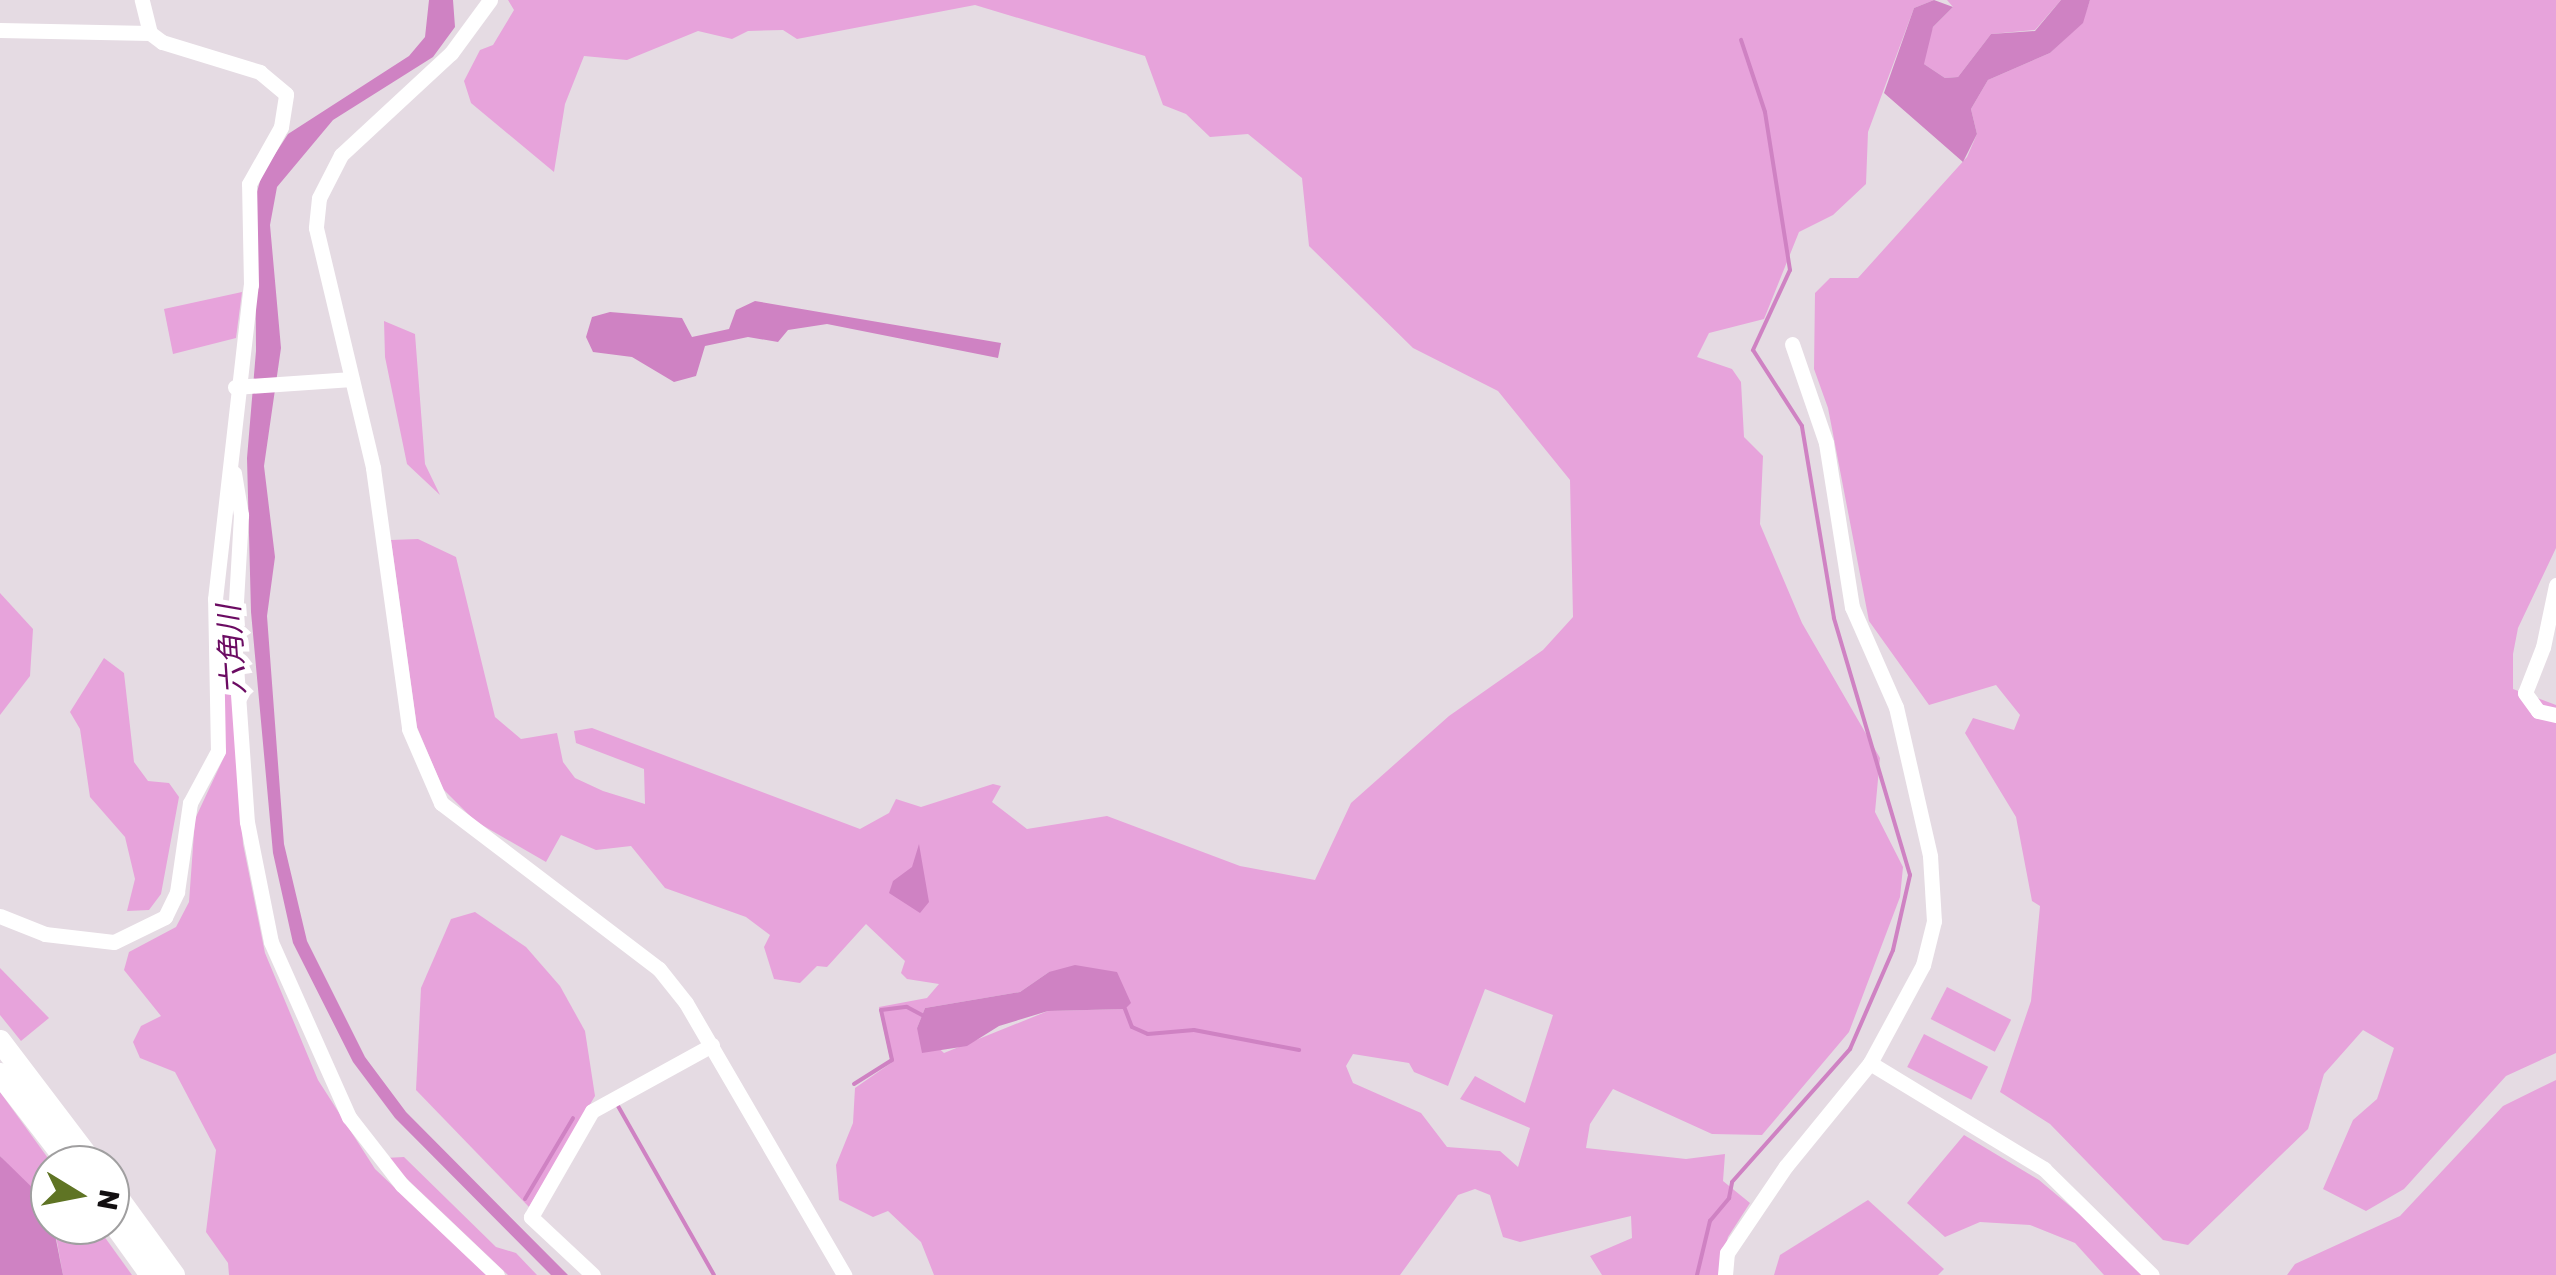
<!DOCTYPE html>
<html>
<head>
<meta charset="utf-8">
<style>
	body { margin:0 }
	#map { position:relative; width:2556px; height:1275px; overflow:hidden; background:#e5dbe3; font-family:Rubik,"Noto Sans JP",sans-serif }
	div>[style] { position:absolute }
	.green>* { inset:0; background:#e7a3db; transform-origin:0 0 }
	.water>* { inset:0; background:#cf82c3 }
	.stream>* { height:4px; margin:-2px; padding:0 2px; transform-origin:2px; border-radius:2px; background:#cf82c3 }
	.minor>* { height:15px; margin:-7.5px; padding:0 7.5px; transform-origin:7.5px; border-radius:7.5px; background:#fff }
	.highway>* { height:22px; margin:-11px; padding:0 11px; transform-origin:11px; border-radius:11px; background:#fff }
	span { translate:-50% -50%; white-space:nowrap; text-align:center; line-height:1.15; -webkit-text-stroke:10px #fff; paint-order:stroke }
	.water-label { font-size:30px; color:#6b0b62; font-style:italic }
	.north { position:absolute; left:30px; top:1145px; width:100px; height:100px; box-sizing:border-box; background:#fff; border:2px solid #a09fa0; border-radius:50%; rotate:100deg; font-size:28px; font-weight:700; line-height:40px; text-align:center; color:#120f11 }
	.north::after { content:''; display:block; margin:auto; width:35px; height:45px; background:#5f7424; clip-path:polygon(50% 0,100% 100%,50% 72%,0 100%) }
</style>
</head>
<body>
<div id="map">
	<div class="green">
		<div style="clip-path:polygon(evenodd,508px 0,1934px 0,1914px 8px,1868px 132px,1866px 184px,1833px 215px,1799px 232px,1764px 319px,1709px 333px,1697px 357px,1732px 369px,1741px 382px,1744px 437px,1763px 456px,1760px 524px,1802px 623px,1880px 758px,1875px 812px,1903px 867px,1900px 897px,1849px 1032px,1762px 1135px,1712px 1134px,1613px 1089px,1590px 1124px,1586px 1148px,1686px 1159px,1725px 1154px,1723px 1181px,1750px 1203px,1728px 1237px,1718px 1275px,1602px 1275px,1590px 1256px,1632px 1238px,1631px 1216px,1520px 1242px,1503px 1237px,1490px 1195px,1475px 1189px,1458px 1195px,1400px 1275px,934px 1275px,921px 1242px,888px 1211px,873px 1217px,839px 1200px,836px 1165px,853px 1123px,855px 1088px,891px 1063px,879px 1007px,927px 998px,939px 984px,907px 979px,901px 973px,905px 961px,866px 924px,827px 967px,817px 966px,800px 983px,774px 979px,764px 947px,770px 935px,746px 917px,665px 888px,631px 846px,596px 850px,561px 835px,546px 862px,475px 821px,443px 789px,417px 727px,391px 540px,418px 539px,456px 557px,495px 717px,521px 739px,557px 733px,563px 762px,575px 778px,603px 791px,645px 804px,644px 769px,576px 743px,574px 731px,592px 728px,860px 829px,889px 813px,896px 799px,921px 807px,993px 784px,1001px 786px,992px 802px,1027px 829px,1107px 816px,1240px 866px,1315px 880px,1351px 803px,1449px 716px,1543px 650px,1573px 617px,1570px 480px,1498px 391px,1413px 348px,1309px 246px,1302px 178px,1248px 134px,1210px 137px,1186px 114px,1163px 105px,1145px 56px,975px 5px,797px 39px,783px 30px,748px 31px,732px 39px,698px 31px,627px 60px,584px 56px,565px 104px,554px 172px,471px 103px,464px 81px,480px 50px,493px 45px,514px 10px,508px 0,1049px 972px,1124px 1009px,1048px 1011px,944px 1053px,917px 1028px,925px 1008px,1020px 992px,1049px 972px,508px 0,1485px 989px,1553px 1015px,1525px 1103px,1475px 1076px,1460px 1099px,1530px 1128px,1518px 1167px,1500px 1151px,1447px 1147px,1421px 1113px,1353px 1083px,1346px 1066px,1353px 1054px,1409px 1063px,1414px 1072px,1448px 1086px,1485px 989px)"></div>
		<div style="clip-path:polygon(1947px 0,2061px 0,2035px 30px,1991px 34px,1958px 77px,1945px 78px,1924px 64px,1924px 52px,1933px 27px,1953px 7px)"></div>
		<div style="clip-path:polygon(2090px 0,2556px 0,2556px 548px,2518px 628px,2513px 654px,2513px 689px,2556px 705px,2556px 1053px,2506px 1076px,2404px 1189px,2366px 1211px,2323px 1189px,2353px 1120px,2377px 1099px,2394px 1048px,2363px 1030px,2324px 1074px,2308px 1129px,2188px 1245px,2163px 1240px,2050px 1124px,2000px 1092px,2031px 1001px,2040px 906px,2032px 901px,2016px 817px,1965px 733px,1973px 718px,2014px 730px,2020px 715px,1996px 685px,1929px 705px,1869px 621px,1828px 408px,1814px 369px,1815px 293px,1830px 278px,1858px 278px,1967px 157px,1977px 134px,1971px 109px,1988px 80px,2050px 53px,2082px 23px)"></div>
		<div style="clip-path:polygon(242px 292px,236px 338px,173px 354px,164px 309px)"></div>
		<div style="clip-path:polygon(384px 321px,415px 334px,425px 464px,440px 495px,407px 464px,385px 357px)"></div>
		<div style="clip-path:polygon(0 593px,33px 629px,30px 676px,0 715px)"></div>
		<div style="clip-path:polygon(228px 614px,243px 844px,265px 953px,318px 1080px,375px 1169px,487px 1275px,229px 1275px,228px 1263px,206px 1232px,216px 1150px,175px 1072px,140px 1058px,133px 1042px,141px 1026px,161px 1016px,124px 970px,129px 952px,176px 927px,189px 902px,195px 819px,224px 757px,222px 624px)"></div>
		<div style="clip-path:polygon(104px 658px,124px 673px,134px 762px,148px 781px,169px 783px,179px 797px,161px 894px,149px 910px,127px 911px,135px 879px,125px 837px,90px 797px,80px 729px,70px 712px)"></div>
		<div style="clip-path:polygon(475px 912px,526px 947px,560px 986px,585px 1031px,595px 1096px,529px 1207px,416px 1090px,421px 988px,451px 919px)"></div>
		<div style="clip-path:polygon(0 968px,49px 1018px,21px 1041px,0 1015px)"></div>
		<div style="left:1947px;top:987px;width:72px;height:36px;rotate:27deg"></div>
		<div style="left:1924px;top:1034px;width:72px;height:37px;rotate:27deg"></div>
		<div style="clip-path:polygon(2556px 1080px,2556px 1275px,2287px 1275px,2295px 1264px,2400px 1216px,2503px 1106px)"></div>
		<div style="clip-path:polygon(0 1092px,53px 1165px,50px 1210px,0 1156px)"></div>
		<div style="clip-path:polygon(1964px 1135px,2039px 1180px,2152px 1275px,2104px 1275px,2075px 1243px,2030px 1225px,1980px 1222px,1945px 1237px,1907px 1203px)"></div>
		<div style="clip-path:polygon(404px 1157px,496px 1247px,516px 1253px,537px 1275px,508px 1275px,385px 1158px)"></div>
		<div style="clip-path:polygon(1868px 1200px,1944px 1269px,1938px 1275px,1774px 1275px,1780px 1255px)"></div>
		<div style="clip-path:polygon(54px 1225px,96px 1225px,132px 1275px,63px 1275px)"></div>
	</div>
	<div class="water">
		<div style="clip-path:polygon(429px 0,453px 0,455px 27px,433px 57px,333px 120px,277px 187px,270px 225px,281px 348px,264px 466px,275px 557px,267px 616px,284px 844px,307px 941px,365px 1057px,406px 1112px,568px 1275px,551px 1275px,395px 1118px,353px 1062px,293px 943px,273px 853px,251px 612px,247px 458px,256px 351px,255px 199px,262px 174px,288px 134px,409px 56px,425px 37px)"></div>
		<div style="clip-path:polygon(1934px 0,1953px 7px,1933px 27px,1924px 64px,1945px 78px,1958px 77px,1991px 34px,2035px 31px,2061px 0,2090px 0,2083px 23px,2050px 53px,1988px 80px,1971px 109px,1977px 134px,1963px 162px,1884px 93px,1914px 8px)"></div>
		<div style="clip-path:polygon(755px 301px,1001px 343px,998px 358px,827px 324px,788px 330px,778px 342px,748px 337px,705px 346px,696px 376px,674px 382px,632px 357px,593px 352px,586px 337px,592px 317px,610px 312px,682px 318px,692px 337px,729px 329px,736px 310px)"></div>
		<div style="clip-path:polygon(919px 844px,929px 902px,920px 913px,889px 893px,893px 881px,912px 867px)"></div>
		<div style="clip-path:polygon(1075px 965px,1117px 972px,1131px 1003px,1125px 1009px,1048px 1011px,999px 1026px,967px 1046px,922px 1053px,917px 1028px,925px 1008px,1020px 992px,1049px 972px)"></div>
		<div style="clip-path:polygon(0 1156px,49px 1204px,63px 1275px,0 1275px)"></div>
	</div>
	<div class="stream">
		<div style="left:1125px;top:1009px;width:19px;rotate:69deg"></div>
		<div style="left:1132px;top:1027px;width:17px;rotate:24deg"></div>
		<div style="left:1148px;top:1034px;width:46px;rotate:-5deg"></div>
		<div style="left:1194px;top:1030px;width:107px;rotate:10.8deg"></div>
		<div style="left:854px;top:1084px;width:45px;rotate:-32.3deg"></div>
		<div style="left:892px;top:1060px;width:51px;rotate:-102.4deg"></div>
		<div style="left:881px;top:1010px;width:26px;rotate:-7deg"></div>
		<div style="left:907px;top:1007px;width:17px;rotate:28deg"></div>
		<div style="left:618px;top:1106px;width:194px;rotate:60.4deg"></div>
		<div style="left:525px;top:1199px;width:94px;rotate:-59.3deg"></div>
		<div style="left:1697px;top:1275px;width:56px;rotate:-76.5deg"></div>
		<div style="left:1710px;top:1221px;width:30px;rotate:-50deg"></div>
		<div style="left:1729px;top:1198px;width:16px;rotate:-79deg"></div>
		<div style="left:1732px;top:1182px;width:178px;rotate:-48.4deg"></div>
		<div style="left:1850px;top:1049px;width:108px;rotate:-66.5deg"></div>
		<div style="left:1893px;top:950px;width:77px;rotate:-77.2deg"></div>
		<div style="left:1910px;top:875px;width:268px;rotate:-106.5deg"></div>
		<div style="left:1834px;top:618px;width:195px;rotate:-99.5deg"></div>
		<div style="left:1802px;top:426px;width:90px;rotate:-122.8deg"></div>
		<div style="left:1753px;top:350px;width:88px;rotate:-65.2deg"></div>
		<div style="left:1790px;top:270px;width:160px;rotate:-99deg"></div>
		<div style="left:1765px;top:112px;width:76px;rotate:-108.4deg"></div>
	</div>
	<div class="minor">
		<div style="left:490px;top:0;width:66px;rotate:126.3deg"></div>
		<div style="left:451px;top:53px;width:150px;rotate:137.2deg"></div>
		<div style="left:341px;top:155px;width:48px;rotate:117.1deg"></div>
		<div style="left:319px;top:198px;width:30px;rotate:96deg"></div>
		<div style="left:316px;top:228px;width:247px;rotate:76.6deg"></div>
		<div style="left:373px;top:468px;width:263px;rotate:82.1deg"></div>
		<div style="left:409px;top:729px;width:81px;rotate:66.6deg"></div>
		<div style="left:441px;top:803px;width:274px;rotate:37.3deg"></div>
		<div style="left:659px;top:969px;width:43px;rotate:51.5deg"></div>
		<div style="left:686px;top:1003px;width:315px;rotate:59.8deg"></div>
		<div style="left:0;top:30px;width:150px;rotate:1.1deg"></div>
		<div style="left:1792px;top:344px;width:105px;rotate:71deg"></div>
		<div style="left:1826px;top:443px;width:166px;rotate:81deg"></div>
		<div style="left:1852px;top:607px;width:109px;rotate:66.3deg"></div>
		<div style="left:1896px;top:707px;width:153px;rotate:77.1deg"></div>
		<div style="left:1930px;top:856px;width:65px;rotate:86.5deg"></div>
		<div style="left:1934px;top:921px;width:45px;rotate:104deg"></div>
		<div style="left:1923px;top:965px;width:111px;rotate:118.4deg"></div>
		<div style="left:235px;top:387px;width:117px;rotate:-3.9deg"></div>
		<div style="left:234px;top:473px;width:43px;rotate:80.5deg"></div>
		<div style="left:241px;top:515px;width:122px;rotate:93.3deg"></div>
		<div style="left:234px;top:637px;width:185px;rotate:86deg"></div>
		<div style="left:247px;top:822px;width:122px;rotate:78.7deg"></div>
		<div style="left:271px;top:942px;width:192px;rotate:66deg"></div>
		<div style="left:349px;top:1117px;width:86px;rotate:52.1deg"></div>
		<div style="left:402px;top:1185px;width:131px;rotate:43.5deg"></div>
		<div style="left:2556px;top:585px;width:63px;rotate:101.8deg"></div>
		<div style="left:2543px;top:647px;width:49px;rotate:111.4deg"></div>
		<div style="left:2525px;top:693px;width:22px;rotate:54deg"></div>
		<div style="left:2538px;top:711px;width:18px;rotate:13deg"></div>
		<div style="left:0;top:916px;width:48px;rotate:21.8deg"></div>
		<div style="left:45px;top:934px;width:69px;rotate:6.6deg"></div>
		<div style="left:114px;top:942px;width:57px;rotate:-26.1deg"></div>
		<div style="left:165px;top:917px;width:28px;rotate:-64deg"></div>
		<div style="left:177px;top:892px;width:90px;rotate:-81.7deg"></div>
		<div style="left:190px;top:803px;width:59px;rotate:-61.7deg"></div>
		<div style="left:218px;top:751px;width:152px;rotate:-91.1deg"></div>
		<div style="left:215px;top:599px;width:316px;rotate:-83.5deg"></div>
		<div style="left:251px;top:285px;width:101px;rotate:-91.1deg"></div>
		<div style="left:249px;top:184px;width:65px;rotate:-60.7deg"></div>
		<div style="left:281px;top:127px;width:33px;rotate:-81deg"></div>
		<div style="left:286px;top:94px;width:34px;rotate:-140deg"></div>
		<div style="left:260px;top:72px;width:102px;rotate:-163deg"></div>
		<div style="left:162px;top:42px;width:15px;rotate:-143deg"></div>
		<div style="left:150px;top:33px;width:34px;rotate:-104deg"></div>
		<div style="left:593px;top:1275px;width:85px;rotate:-136.9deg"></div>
		<div style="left:531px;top:1217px;width:122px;rotate:-60.1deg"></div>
		<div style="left:592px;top:1111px;width:137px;rotate:-28.8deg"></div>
		<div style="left:1725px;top:1275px;width:22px;rotate:-85deg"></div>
		<div style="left:1727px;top:1253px;width:105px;rotate:-55.9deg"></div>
		<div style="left:1786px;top:1166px;width:133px;rotate:-50.8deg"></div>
		<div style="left:1870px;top:1063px;width:204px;rotate:31.3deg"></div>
		<div style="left:2044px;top:1169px;width:151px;rotate:44.5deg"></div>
	</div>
	<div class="highway">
		<div style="left:0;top:1041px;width:156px;rotate:52.8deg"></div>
		<div style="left:0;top:1074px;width:115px;rotate:52.4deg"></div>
		<div style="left:110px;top:1187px;width:109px;rotate:54deg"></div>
		<div style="left:110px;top:1218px;width:70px;rotate:54.3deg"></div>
	</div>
	<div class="water-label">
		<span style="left:232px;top:650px;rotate:-94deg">六角川</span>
	</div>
	<div class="north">N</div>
</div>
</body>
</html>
